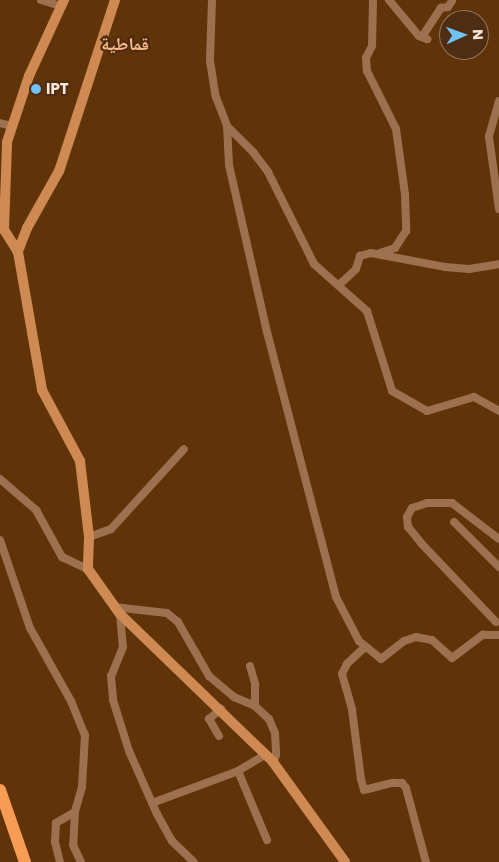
<!DOCTYPE html>
<html>
<head>
<meta charset="utf-8">
<style>
	body { margin:0 }
	#map { position:relative; width:499px; height:862px; overflow:hidden; background:#603308; font-family:Poppins,"Noto Naskh Arabic",sans-serif }
	div>[style] { position:absolute }
	.minor>* { height:8px; margin:-4px; padding:0 4px; transform-origin:4px; border-radius:4px; background:#9d704f }
	.secondary>* { height:10px; margin:-5px; padding:0 5px; transform-origin:5px; border-radius:5px; background:#cf8a53 }
	.primary>* { height:12px; margin:-6px; padding:0 6px; transform-origin:6px; border-radius:6px; background:#f69c54 }
	.dots>* { width:14px; height:14px; translate:-50% -50%; box-sizing:border-box; border:2px solid #4e2d12; border-radius:50% }
	span { translate:-50% -50%; white-space:nowrap; text-align:center; line-height:1.15; -webkit-text-stroke:4.5px #4e2d12; paint-order:stroke }
	.poi-label { font-size:15px; color:#fde7d8; font-weight:700 }
	.left { translate:0 -50%; text-align:left }
	.quarter-label { font-size:18px; color:#feb985; font-weight:700 }
	.north { position:absolute; left:439px; top:10px; width:50px; height:50px; box-sizing:border-box; background:#4e2d12; border:1px solid #947761; border-radius:50%; rotate:88deg; font-size:14px; font-weight:700; line-height:20px; text-align:center; color:#fde7d8 }
	.north::after { content:''; display:block; margin:auto; width:18px; height:22px; background:#70c1f4; clip-path:polygon(50% 0,100% 100%,50% 72%,0 100%) }
</style>
</head>
<body>
<div id="map">
	<div class="minor">
		<div style="left:41px;top:0;width:21px;rotate:17deg"></div>
		<div style="left:212px;top:0;width:61px;rotate:91.9deg"></div>
		<div style="left:210px;top:61px;width:36px;rotate:81deg"></div>
		<div style="left:216px;top:97px;width:31px;rotate:69deg"></div>
		<div style="left:227px;top:126px;width:39px;rotate:87deg"></div>
		<div style="left:229px;top:165px;width:171px;rotate:77.2deg"></div>
		<div style="left:267px;top:332px;width:274px;rotate:75.4deg"></div>
		<div style="left:336px;top:597px;width:50px;rotate:62.4deg"></div>
		<div style="left:359px;top:641px;width:28px;rotate:39deg"></div>
		<div style="left:381px;top:659px;width:29px;rotate:-38deg"></div>
		<div style="left:404px;top:641px;width:13px;rotate:-18deg"></div>
		<div style="left:416px;top:637px;width:16px;rotate:11deg"></div>
		<div style="left:432px;top:640px;width:27px;rotate:42deg"></div>
		<div style="left:452px;top:658px;width:39px;rotate:-37deg"></div>
		<div style="left:483px;top:635px;width:16px"></div>
		<div style="left:373px;top:0;width:46px;rotate:91.2deg"></div>
		<div style="left:372px;top:46px;width:13px;rotate:117deg"></div>
		<div style="left:366px;top:58px;width:13px;rotate:86deg"></div>
		<div style="left:367px;top:71px;width:65px;rotate:63.4deg"></div>
		<div style="left:396px;top:129px;width:66px;rotate:82.1deg"></div>
		<div style="left:405px;top:194px;width:37px;rotate:88deg"></div>
		<div style="left:406px;top:231px;width:20px;rotate:123deg"></div>
		<div style="left:395px;top:248px;width:16px;rotate:162deg"></div>
		<div style="left:389px;top:0;width:47px;rotate:50.2deg"></div>
		<div style="left:419px;top:36px;width:9px;rotate:21deg"></div>
		<div style="left:422px;top:37px;width:35px;rotate:-57deg"></div>
		<div style="left:441px;top:8px;width:7px;rotate:-8deg"></div>
		<div style="left:448px;top:7px;width:7px;rotate:-56deg"></div>
		<div style="left:499px;top:101px;width:37px;rotate:106deg"></div>
		<div style="left:489px;top:137px;width:73px;rotate:82.1deg"></div>
		<div style="left:0;top:123px;width:11px;rotate:15deg"></div>
		<div style="left:227px;top:126px;width:37px;rotate:45deg"></div>
		<div style="left:253px;top:152px;width:25px;rotate:53deg"></div>
		<div style="left:268px;top:172px;width:103px;rotate:63.4deg"></div>
		<div style="left:314px;top:264px;width:71px;rotate:41.6deg"></div>
		<div style="left:367px;top:311px;width:84px;rotate:72.6deg"></div>
		<div style="left:392px;top:391px;width:40px;rotate:29.7deg"></div>
		<div style="left:427px;top:411px;width:49px;rotate:-16.6deg"></div>
		<div style="left:474px;top:397px;width:29px;rotate:29deg"></div>
		<div style="left:339px;top:285px;width:23px;rotate:-43deg"></div>
		<div style="left:356px;top:269px;width:14px;rotate:-73deg"></div>
		<div style="left:360px;top:256px;width:11px;rotate:-15deg"></div>
		<div style="left:371px;top:253px;width:75px;rotate:10.7deg"></div>
		<div style="left:445px;top:267px;width:24px;rotate:5deg"></div>
		<div style="left:469px;top:269px;width:30px;rotate:-9deg"></div>
		<div style="left:0;top:479px;width:48px;rotate:40.7deg"></div>
		<div style="left:36px;top:510px;width:54px;rotate:61deg"></div>
		<div style="left:62px;top:557px;width:29px;rotate:25deg"></div>
		<div style="left:454px;top:522px;width:64px;rotate:45deg"></div>
		<div style="left:89px;top:537px;width:23px;rotate:-20deg"></div>
		<div style="left:111px;top:529px;width:108px;rotate:-47.6deg"></div>
		<div style="left:0;top:540px;width:93px;rotate:71.2deg"></div>
		<div style="left:30px;top:628px;width:84px;rotate:60.7deg"></div>
		<div style="left:71px;top:701px;width:37px;rotate:68deg"></div>
		<div style="left:85px;top:735px;width:52px;rotate:93.3deg"></div>
		<div style="left:82px;top:787px;width:26px;rotate:106deg"></div>
		<div style="left:75px;top:812px;width:22px;rotate:150deg"></div>
		<div style="left:56px;top:823px;width:19px;rotate:93deg"></div>
		<div style="left:55px;top:842px;width:21px;rotate:76deg"></div>
		<div style="left:114px;top:607px;width:53px;rotate:6.5deg"></div>
		<div style="left:167px;top:613px;width:14px;rotate:39deg"></div>
		<div style="left:178px;top:622px;width:62px;rotate:60.1deg"></div>
		<div style="left:209px;top:676px;width:33px;rotate:40deg"></div>
		<div style="left:234px;top:697px;width:23px;rotate:23deg"></div>
		<div style="left:255px;top:706px;width:19px;rotate:43deg"></div>
		<div style="left:269px;top:719px;width:15px;rotate:67deg"></div>
		<div style="left:275px;top:733px;width:22px;rotate:87deg"></div>
		<div style="left:276px;top:755px;width:8px;rotate:113deg"></div>
		<div style="left:120px;top:614px;width:33px;rotate:85deg"></div>
		<div style="left:123px;top:647px;width:31px;rotate:112deg"></div>
		<div style="left:111px;top:676px;width:24px;rotate:85deg"></div>
		<div style="left:113px;top:700px;width:53px;rotate:72.6deg"></div>
		<div style="left:129px;top:751px;width:69px;rotate:66deg"></div>
		<div style="left:157px;top:814px;width:31px;rotate:61deg"></div>
		<div style="left:172px;top:841px;width:30px;rotate:44deg"></div>
		<div style="left:496px;top:622px;width:108px;rotate:-133.5deg"></div>
		<div style="left:422px;top:544px;width:22px;rotate:-129deg"></div>
		<div style="left:408px;top:527px;width:10px;rotate:-96deg"></div>
		<div style="left:407px;top:517px;width:10px;rotate:-61deg"></div>
		<div style="left:412px;top:508px;width:16px;rotate:-18deg"></div>
		<div style="left:427px;top:503px;width:25px"></div>
		<div style="left:452px;top:503px;width:59px;rotate:37.5deg"></div>
		<div style="left:365px;top:647px;width:25px;rotate:137deg"></div>
		<div style="left:347px;top:664px;width:11px;rotate:117deg"></div>
		<div style="left:342px;top:674px;width:37px;rotate:74deg"></div>
		<div style="left:352px;top:710px;width:70px;rotate:82.6deg"></div>
		<div style="left:361px;top:779px;width:11px;rotate:75deg"></div>
		<div style="left:364px;top:790px;width:30px;rotate:-14deg"></div>
		<div style="left:393px;top:783px;width:9px"></div>
		<div style="left:402px;top:783px;width:6px;rotate:51deg"></div>
		<div style="left:406px;top:788px;width:77px;rotate:74.9deg"></div>
		<div style="left:250px;top:666px;width:19px;rotate:74deg"></div>
		<div style="left:255px;top:684px;width:22px;rotate:90deg"></div>
		<div style="left:219px;top:736px;width:20px;rotate:-120deg"></div>
		<div style="left:209px;top:719px;width:16px;rotate:-40deg"></div>
		<div style="left:238px;top:771px;width:75px;rotate:67.2deg"></div>
		<div style="left:152px;top:803px;width:92px;rotate:-20.4deg"></div>
		<div style="left:238px;top:771px;width:31px;rotate:-31deg"></div>
		<div style="left:75px;top:812px;width:33px;rotate:93deg"></div>
		<div style="left:73px;top:845px;width:19px;rotate:65deg"></div>
	</div>
	<div class="secondary">
		<div style="left:115px;top:0;width:180px;rotate:108.1deg"></div>
		<div style="left:59px;top:171px;width:65px;rotate:119.3deg"></div>
		<div style="left:27px;top:228px;width:26px;rotate:111deg"></div>
		<div style="left:18px;top:252px;width:140px;rotate:80.1deg"></div>
		<div style="left:42px;top:390px;width:81px;rotate:61.8deg"></div>
		<div style="left:80px;top:461px;width:77px;rotate:83.2deg"></div>
		<div style="left:89px;top:537px;width:32px;rotate:92deg"></div>
		<div style="left:88px;top:569px;width:55px;rotate:54.6deg"></div>
		<div style="left:120px;top:614px;width:213px;rotate:44deg"></div>
		<div style="left:273px;top:762px;width:123px;rotate:54.2deg"></div>
		<div style="left:18px;top:252px;width:26px;rotate:-122deg"></div>
		<div style="left:4px;top:230px;width:88px;rotate:-88deg"></div>
		<div style="left:7px;top:142px;width:70px;rotate:-71.6deg"></div>
		<div style="left:29px;top:76px;width:84px;rotate:-65.3deg"></div>
	</div>
	<div class="primary">
		<div style="left:0;top:790px;width:76px;rotate:70.9deg"></div>
	</div>
	<div class="dots">
		<div style="left:36px;top:89px;background:#70c1f4"></div>
	</div>
	<div class="poi-label">
		<span class="left" style="left:46px;top:89px">IPT</span>
	</div>
	<div class="quarter-label">
		<span style="left:125px;top:44px">قماطية</span>
	</div>
	<div class="north">N</div>
</div>
</body>
</html>
